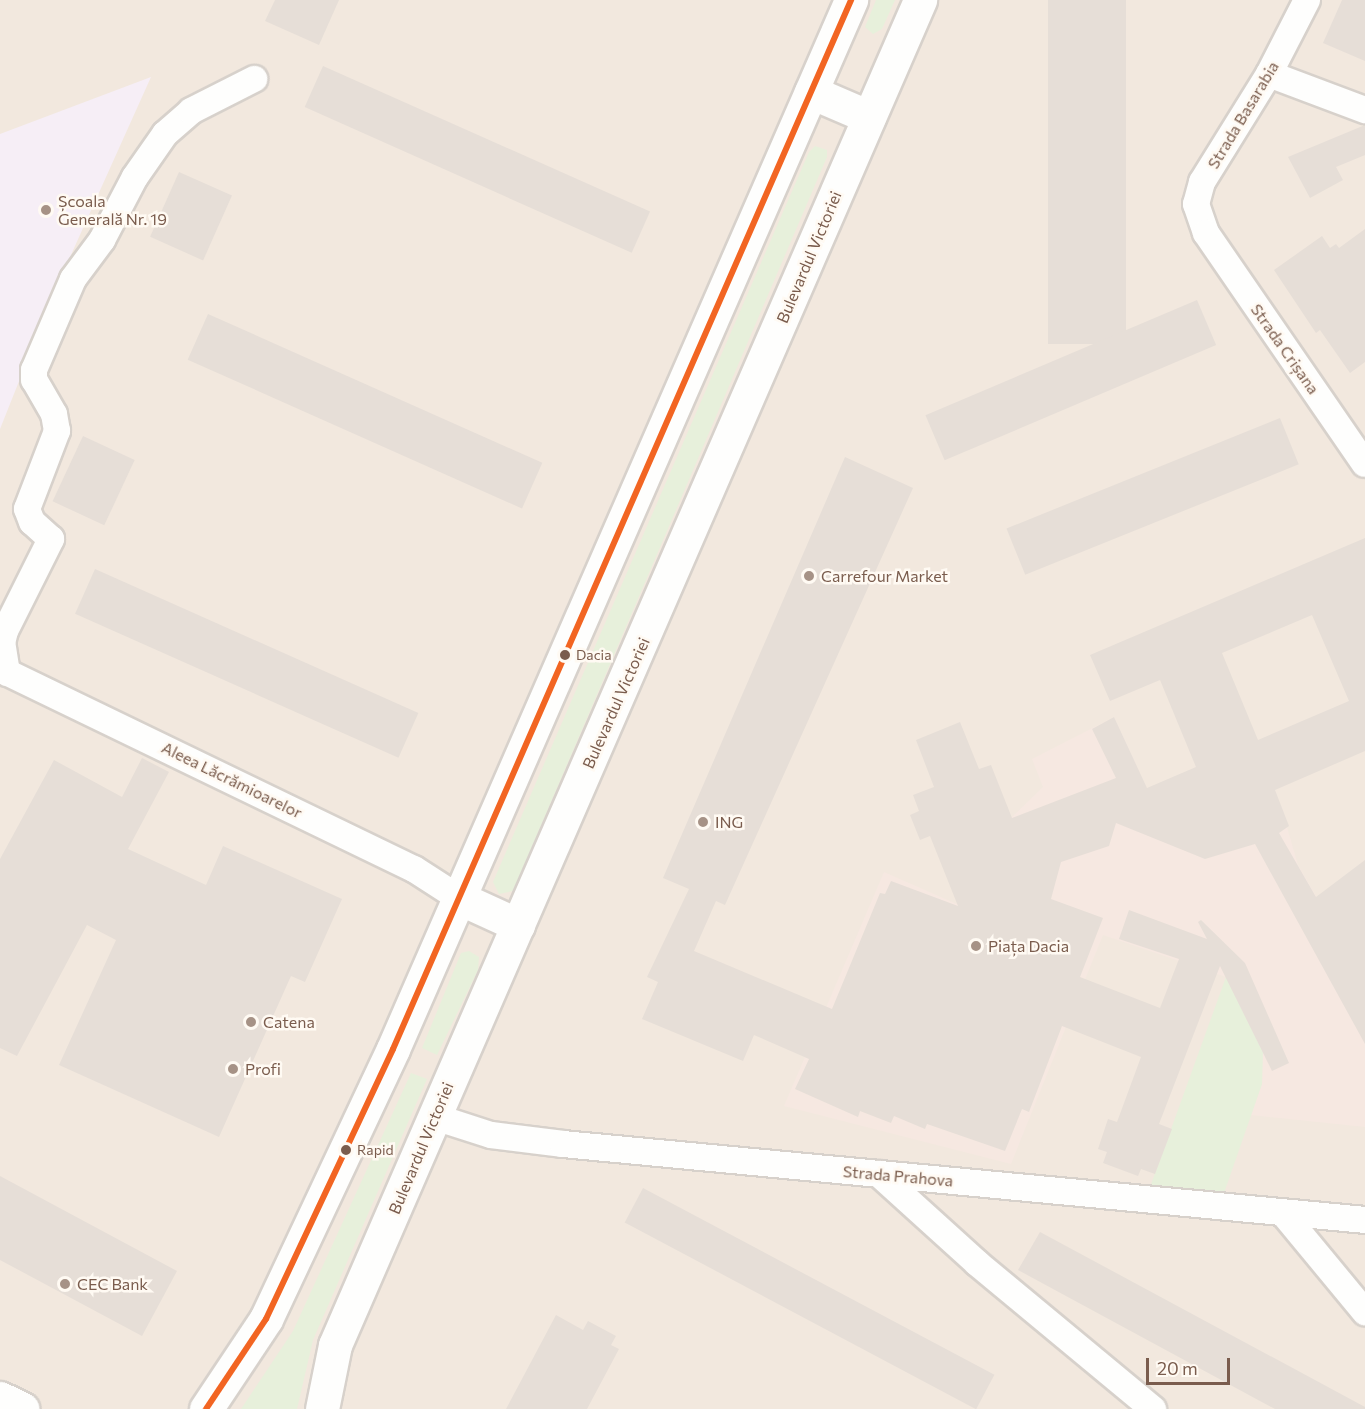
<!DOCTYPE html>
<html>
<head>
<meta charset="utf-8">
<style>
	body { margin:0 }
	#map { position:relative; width:1365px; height:1409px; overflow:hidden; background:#f9f5f0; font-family:Commissioner,sans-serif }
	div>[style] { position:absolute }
	.residential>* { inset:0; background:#f2e8de; transform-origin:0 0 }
	.commercial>* { inset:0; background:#f6e8e1 }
	.education>* { inset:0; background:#f6eef6 }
	.green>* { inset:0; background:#e7f0db }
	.building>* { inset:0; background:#e6ded7; transform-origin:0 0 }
	.roads { filter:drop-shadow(2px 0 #d7d1cb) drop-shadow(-2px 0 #d7d1cb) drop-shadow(0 2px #d7d1cb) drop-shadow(0 -2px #d7d1cb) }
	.minor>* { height:26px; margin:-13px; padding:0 13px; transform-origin:13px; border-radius:13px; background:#fefefd }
	.secondary>* { height:33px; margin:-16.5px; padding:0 16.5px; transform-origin:16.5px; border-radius:16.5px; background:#fefefd }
	.bus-1>* { height:6px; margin:-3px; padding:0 3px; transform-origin:3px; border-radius:3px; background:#f26522 }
	.dots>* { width:16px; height:16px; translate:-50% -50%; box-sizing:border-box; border:3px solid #fffaf3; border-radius:50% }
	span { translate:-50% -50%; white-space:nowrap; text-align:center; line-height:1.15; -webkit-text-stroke:5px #fffaf3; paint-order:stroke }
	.bus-label { font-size:14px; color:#7a5c4d }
	.left { translate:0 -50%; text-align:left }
	.street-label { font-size:16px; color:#7a5c4d }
	.poi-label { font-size:16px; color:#7a5c4d }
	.scale { position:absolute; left:1146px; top:1358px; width:84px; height:27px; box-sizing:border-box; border:3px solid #7a5c4d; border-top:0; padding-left:8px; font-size:18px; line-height:21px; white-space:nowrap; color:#7a5c4d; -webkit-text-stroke:4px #fffaf3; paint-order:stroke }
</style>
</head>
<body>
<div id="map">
	<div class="residential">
		<div style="left:0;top:0;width:1365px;height:1409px"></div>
	</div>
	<div class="commercial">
		<div style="clip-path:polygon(1114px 717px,1158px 812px,1200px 832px,1280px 803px,1298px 865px,1365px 981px,1365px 1127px,1251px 1115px,1262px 1084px,1226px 977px,1103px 935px,1011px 1164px,784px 1106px,884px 872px,968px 909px,1012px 817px,1043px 787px,1032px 759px)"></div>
	</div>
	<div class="education">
		<div style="clip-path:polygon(151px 77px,57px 286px,0 429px,0 134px)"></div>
	</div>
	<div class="green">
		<div style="clip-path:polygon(876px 0,895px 0,882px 29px,873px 34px,865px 27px)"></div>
		<div style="clip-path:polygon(815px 146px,827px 150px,827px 157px,513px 891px,499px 894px,493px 882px,809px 152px)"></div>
		<div style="clip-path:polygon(469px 951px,479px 957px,478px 970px,437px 1055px,422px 1048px,461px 953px)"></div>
		<div style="clip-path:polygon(1226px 977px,1263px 1052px,1262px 1084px,1223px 1196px,1149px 1190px)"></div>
		<div style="clip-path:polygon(411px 1073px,427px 1079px,313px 1340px,297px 1409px,241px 1409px,293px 1331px)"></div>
	</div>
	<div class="building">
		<div style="clip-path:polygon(275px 0,339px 0,319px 45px,265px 21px)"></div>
		<div style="left:1048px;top:0;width:78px;height:344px"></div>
		<div style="clip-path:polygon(1342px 0,1365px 0,1365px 61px,1323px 43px)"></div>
		<div style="left:323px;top:66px;width:358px;height:45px;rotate:24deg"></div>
		<div style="clip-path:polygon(1365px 125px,1365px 155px,1336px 167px,1343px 180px,1310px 198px,1288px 157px)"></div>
		<div style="left:179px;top:172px;width:58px;height:71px;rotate:24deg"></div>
		<div style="clip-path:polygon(1365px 229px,1365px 362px,1350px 373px,1320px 330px,1316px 333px,1274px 270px,1322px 236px,1330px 248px,1336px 244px,1339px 248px)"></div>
		<div style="left:1197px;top:300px;width:49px;height:295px;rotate:67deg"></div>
		<div style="left:208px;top:314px;width:366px;height:50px;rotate:24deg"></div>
		<div style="left:1280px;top:418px;width:50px;height:295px;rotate:68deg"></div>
		<div style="left:83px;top:436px;width:57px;height:72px;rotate:25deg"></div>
		<div style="clip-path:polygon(evenodd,845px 457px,913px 488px,725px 905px,716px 901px,694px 951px,832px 1009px,880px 893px,885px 894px,891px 881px,958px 906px,930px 836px,920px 840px,910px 815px,919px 811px,913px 795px,934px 787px,916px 740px,960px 722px,979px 769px,991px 765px,1012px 818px,1116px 778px,1092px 729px,1114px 717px,1147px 788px,1196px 767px,1160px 680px,1110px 701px,1090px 655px,1365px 538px,1365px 751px,1275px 790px,1289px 826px,1279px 833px,1316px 897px,1365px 860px,1365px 1044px,1255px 844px,1205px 859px,1116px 823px,1109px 846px,1061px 862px,1051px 899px,1103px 918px,1080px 977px,1160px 1008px,1179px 959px,1119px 939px,1129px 910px,1207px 939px,1198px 922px,1201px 920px,1245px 963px,1289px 1063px,1272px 1071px,1220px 966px,1159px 1124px,1172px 1129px,1155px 1174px,1141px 1169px,1138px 1176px,1103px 1163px,1107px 1152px,1098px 1149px,1108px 1119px,1117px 1122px,1141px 1057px,1062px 1026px,1029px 1112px,1022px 1109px,1005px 1151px,927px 1124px,925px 1129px,894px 1116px,891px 1123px,860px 1111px,858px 1117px,795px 1089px,809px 1059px,754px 1035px,743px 1061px,642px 1019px,658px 982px,647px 977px,689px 889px,663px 878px,845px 457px,1312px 615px,1349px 701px,1258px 740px,1222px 653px,1312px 615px)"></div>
		<div style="left:95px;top:569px;width:354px;height:49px;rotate:24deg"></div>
		<div style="clip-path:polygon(142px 758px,169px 772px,128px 849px,206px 885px,223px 846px,342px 899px,305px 982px,291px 976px,219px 1137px,59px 1065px,116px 940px,87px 925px,17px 1056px,0 1048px,0 859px,54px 760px,122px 797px)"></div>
		<div style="clip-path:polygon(0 1176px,177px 1271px,142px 1336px,0 1260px)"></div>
		<div style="left:643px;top:1188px;width:398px;height:39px;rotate:28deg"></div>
		<div style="clip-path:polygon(1040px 1232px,1365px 1407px,1365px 1409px,1275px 1409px,1018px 1270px)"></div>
		<div style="clip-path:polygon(556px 1315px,583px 1330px,588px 1321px,616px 1336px,611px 1345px,619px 1349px,587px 1409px,506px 1409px)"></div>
	</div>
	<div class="roads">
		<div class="minor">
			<div style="left:1307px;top:0;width:83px;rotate:117.2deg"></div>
			<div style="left:1269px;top:74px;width:127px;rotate:121.8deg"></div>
			<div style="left:1202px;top:182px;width:23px;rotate:105deg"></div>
			<div style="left:1196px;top:204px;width:31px;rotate:71deg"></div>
			<div style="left:1206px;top:233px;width:280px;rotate:55.5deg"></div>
			<div style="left:1269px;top:74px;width:103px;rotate:20.6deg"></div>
			<div style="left:0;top:669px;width:460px;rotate:25.8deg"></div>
			<div style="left:414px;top:869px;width:54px;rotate:32.8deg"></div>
			<div style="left:7px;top:673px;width:30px;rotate:-99deg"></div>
			<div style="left:2px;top:643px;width:12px;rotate:-76deg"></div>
			<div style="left:5px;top:631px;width:103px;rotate:-63.4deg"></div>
			<div style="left:51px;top:539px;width:25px;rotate:-138deg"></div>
			<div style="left:32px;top:522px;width:14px;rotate:-111deg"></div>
			<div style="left:27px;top:509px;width:84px;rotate:-69deg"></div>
			<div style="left:57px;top:431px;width:17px;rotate:-100deg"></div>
			<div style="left:54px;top:414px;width:39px;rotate:-120deg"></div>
			<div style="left:34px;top:380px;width:10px;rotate:-90deg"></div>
			<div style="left:34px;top:370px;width:99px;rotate:-66.8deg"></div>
			<div style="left:73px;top:279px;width:49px;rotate:-53.4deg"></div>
			<div style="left:102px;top:240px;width:71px;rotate:-62.4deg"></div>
			<div style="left:135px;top:177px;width:52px;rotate:-55.1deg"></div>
			<div style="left:165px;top:134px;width:35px;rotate:-41deg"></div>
			<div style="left:191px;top:111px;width:71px;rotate:-26.9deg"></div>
			<div style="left:435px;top:1117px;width:59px;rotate:17.8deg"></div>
			<div style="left:491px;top:1135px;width:73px;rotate:7.1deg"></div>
			<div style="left:563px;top:1144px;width:806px;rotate:5.41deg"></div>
			<div style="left:879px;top:1174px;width:132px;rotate:42.2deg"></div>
			<div style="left:977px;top:1263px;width:229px;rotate:39.7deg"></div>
			<div style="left:1283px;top:1213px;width:129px;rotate:50.4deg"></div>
		</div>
		<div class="secondary">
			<div style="left:811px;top:92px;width:63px;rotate:23.3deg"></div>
			<div style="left:459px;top:898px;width:65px;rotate:24.6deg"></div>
			<div style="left:0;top:1398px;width:25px;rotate:26deg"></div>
			<div style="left:206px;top:1409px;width:108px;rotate:-56.3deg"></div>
			<div style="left:266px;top:1319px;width:298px;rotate:-64.8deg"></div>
			<div style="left:393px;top:1049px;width:1145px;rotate:-66.41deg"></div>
			<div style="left:322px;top:1409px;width:65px;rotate:-78.5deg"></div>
			<div style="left:335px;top:1345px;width:1467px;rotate:-66.49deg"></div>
		</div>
	</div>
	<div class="bus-1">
		<div style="left:206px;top:1409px;width:108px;rotate:-56.3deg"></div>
		<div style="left:266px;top:1319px;width:298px;rotate:-64.8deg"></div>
		<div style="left:393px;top:1049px;width:1145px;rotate:-66.41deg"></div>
	</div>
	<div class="dots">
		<div style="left:46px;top:210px;background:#a69286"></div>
		<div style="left:809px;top:576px;background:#a69286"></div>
		<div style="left:565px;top:655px;background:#7a5c4d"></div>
		<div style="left:703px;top:822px;background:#a69286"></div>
		<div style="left:976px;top:946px;background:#a69286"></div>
		<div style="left:251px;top:1022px;background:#a69286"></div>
		<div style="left:233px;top:1069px;background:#a69286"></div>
		<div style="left:346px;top:1150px;background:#7a5c4d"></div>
		<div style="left:65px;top:1284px;background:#a69286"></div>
	</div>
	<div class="bus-label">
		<span class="left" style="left:576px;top:655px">Dacia</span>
		<span class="left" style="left:357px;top:1150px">Rapid</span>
	</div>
	<div class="street-label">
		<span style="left:1243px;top:115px;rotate:-59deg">Strada Basarabia</span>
		<span style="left:809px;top:257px;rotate:-67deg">Bulevardul Victoriei</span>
		<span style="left:1285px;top:349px;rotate:55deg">Strada Crișana</span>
		<span style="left:616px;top:703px;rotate:-66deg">Bulevardul Victoriei</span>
		<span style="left:232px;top:780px;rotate:26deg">Aleea Lăcrămioarelor</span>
		<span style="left:421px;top:1148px;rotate:-67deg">Bulevardul Victoriei</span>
		<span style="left:898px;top:1176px;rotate:5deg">Strada Prahova</span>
	</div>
	<div class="poi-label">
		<span class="left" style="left:58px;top:210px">Școala<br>Generală Nr. 19</span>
		<span class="left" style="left:821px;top:576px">Carrefour Market</span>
		<span class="left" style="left:715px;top:822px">ING</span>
		<span class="left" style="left:988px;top:946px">Piața Dacia</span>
		<span class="left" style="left:263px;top:1022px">Catena</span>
		<span class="left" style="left:245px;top:1069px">Profi</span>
		<span class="left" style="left:77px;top:1284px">CEC Bank</span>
	</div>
	<div class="scale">20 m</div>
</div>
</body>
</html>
